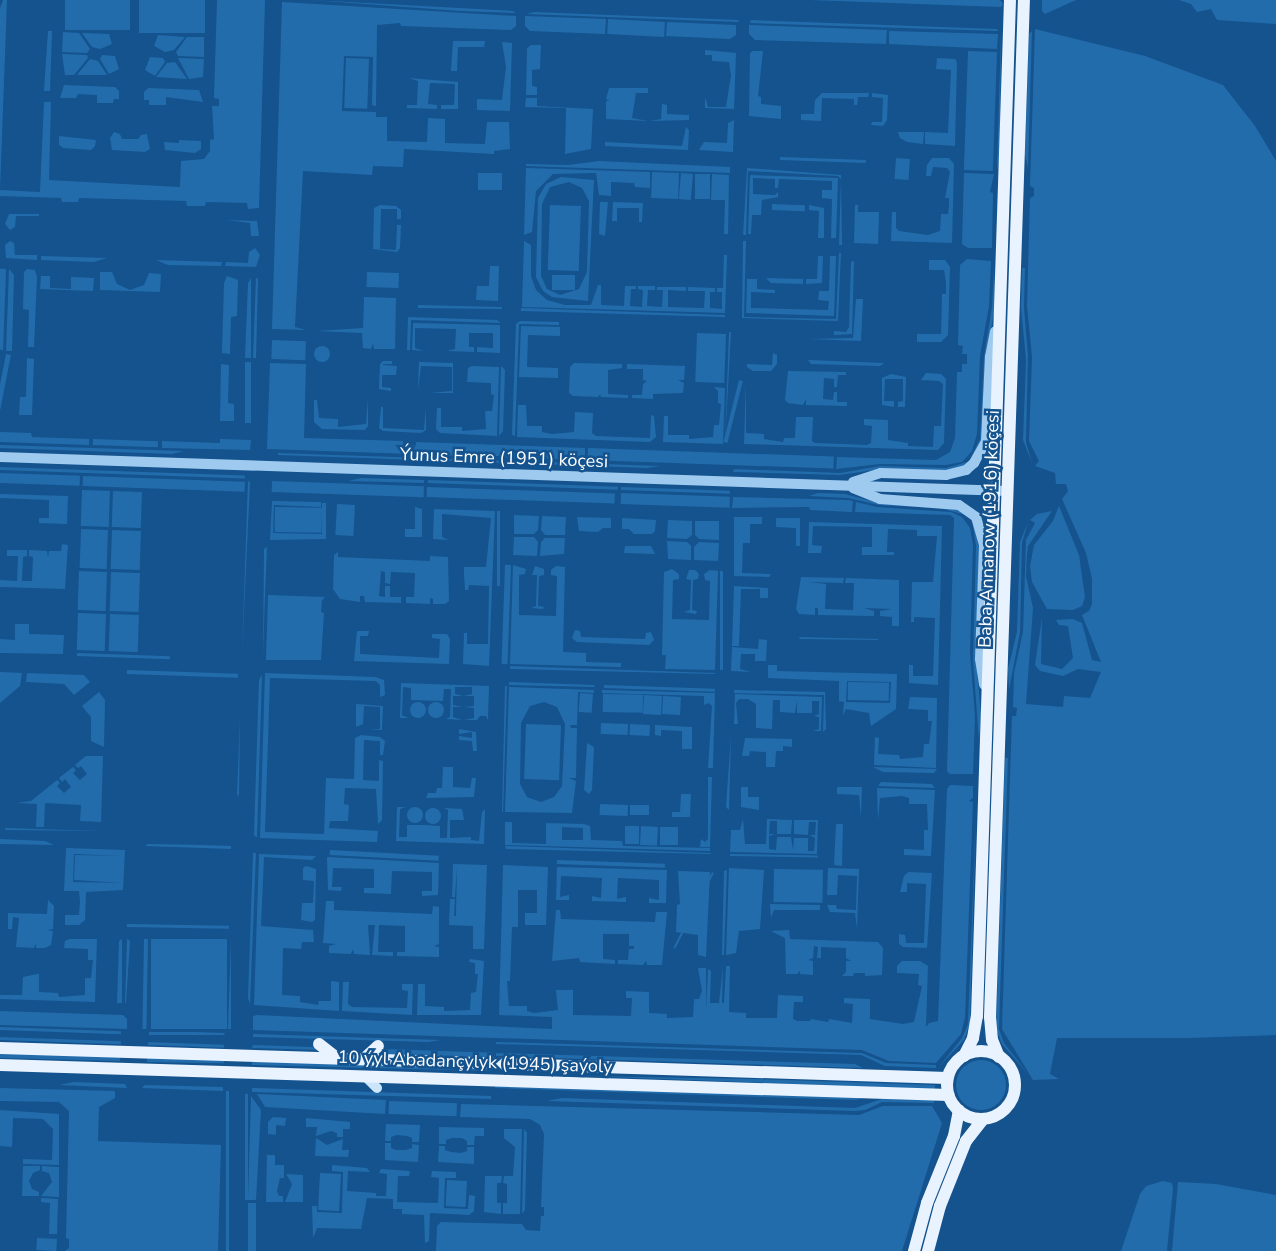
<!DOCTYPE html>
<html>
<head>
<meta charset="utf-8">
<style>
	body { margin:0 }
	#map { position:relative; width:1276px; height:1251px; overflow:hidden; background:#14538e; font-family:"Nunito Sans",sans-serif }
	div>[style] { position:absolute }
	.green>* { inset:0; background:#236cab; transform-origin:0 0 }
	.round { border-radius:50% }
	.tertiary>* { height:10px; margin:-5px; padding:0 5px; transform-origin:5px; border-radius:5px; background:#9fcaf0 }
	.secondary>* { height:10px; margin:-5px; padding:0 5px; transform-origin:5px; border-radius:5px; background:#cde5fb }
	.primary>* { height:12px; margin:-6px; padding:0 6px; transform-origin:6px; border-radius:6px; background:#e8f3ff }
	.primary>.ring { margin:-6px; padding:0; box-sizing:content-box; background:none; border:12px solid #e8f3ff; border-radius:50% }
	span { translate:-50% -50%; white-space:nowrap; text-align:center; line-height:1.15; -webkit-text-stroke:5px #14538e; paint-order:stroke }
	.street-label { font-size:18px; color:#fff }
</style>
</head>
<body>
<div id="map">
	<div class="green">
		<div style="clip-path:polygon(3px 0,7px 0,0 190px,40px 192px,44px 102px,51px 102px,49px 180px,180px 187px,181px 161px,204px 159px,210px 151px,210px 140px,214px 139px,212px 106px,219px 106px,219px 99px,214px 98px,217px 0,265px 0,259px 208px,248px 209px,247px 203px,206px 202px,205px 206px,187px 206px,186px 201px,79px 198px,78px 202px,62px 202px,61px 198px,0 196px,0 8px)"></div>
		<div style="left:65px;top:0;width:65px;height:30px"></div>
		<div style="left:139px;top:0;width:66px;height:33px"></div>
		<div style="clip-path:polygon(311px 0,513px 11px,516px 13px,460px 11px)"></div>
		<div style="clip-path:polygon(810px 0,1000px 0,1003px 4px,1001px 7px)"></div>
		<div style="clip-path:polygon(1042px 0,1076px 0,1045px 14px,1042px 11px)"></div>
		<div style="clip-path:polygon(1179px 0,1276px 0,1276px 24px,1217px 20px,1211px 9px,1197px 12px,1191px 4px)"></div>
		<div style="clip-path:polygon(282px 2px,516px 16px,516px 26px,511px 30px,401px 26px,400px 23px,377px 25px,376px 106px,372px 105px,373px 57px,344px 56px,342px 111px,376px 112px,376px 117px,387px 117px,387px 141px,427px 142px,428px 118px,445px 119px,445px 143px,485px 144px,487px 122px,509px 122px,510px 149px,494px 151px,494px 154px,404px 149px,403px 167px,373px 166px,372px 175px,303px 171px,295px 327px,306px 330px,272px 329px)"></div>
		<div style="clip-path:polygon(534px 12px,738px 20px,739px 22px,527px 14px)"></div>
		<div style="clip-path:polygon(525px 16px,606px 19px,605px 34px,530px 31px,525px 26px)"></div>
		<div style="left:608px;top:19px;width:57px;height:15px;rotate:3deg"></div>
		<div style="clip-path:polygon(751px 20px,997px 29px,998px 31px,750px 23px)"></div>
		<div style="clip-path:polygon(667px 22px,736px 25px,736px 35px,730px 39px,666px 36px)"></div>
		<div style="clip-path:polygon(749px 25px,887px 30px,886px 44px,755px 40px,749px 34px)"></div>
		<div style="clip-path:polygon(1035px 29px,1145px 56px,1223px 85px,1255px 126px,1276px 161px,1276px 1035px,1189px 1038px,1057px 1038px,1050px 1074px,1059px 1079px,1033px 1080px,1002px 1029px,1012px 716px,1016px 716px,1017px 708px,1013px 707px,1014px 673px,1023px 632px,1026px 540px,1035px 523px,1030px 520px,1037px 514px,1052px 511px,1028px 546px,1027px 555px,1026px 576px,1033px 608px,1026px 704px,1063px 707px,1064px 696px,1090px 698px,1101px 672px,1078px 669px,1063px 676px,1040px 671px,1035px 665px,1042px 618px,1041px 664px,1062px 669px,1073px 658px,1068px 626px,1059px 625px,1056px 620px,1073px 619px,1082px 623px,1092px 660px,1101px 662px,1082px 615px,1089px 611px,1092px 604px,1092px 579px,1086px 553px,1062px 499px,1068px 491px,1066px 484px,1056px 484px,1055px 473px,1035px 466px,1039px 461px,1029px 441px,1032px 357px,1027px 306px,1030px 198px,1034px 196px,1034px 188px,1030px 186px)"></div>
		<div style="clip-path:polygon(48px 31px,52px 31px,50px 91px,44px 91px)"></div>
		<div style="clip-path:polygon(889px 31px,998px 34px,997px 49px,889px 44px)"></div>
		<div style="clip-path:polygon(1001px 31px,1000px 155px,997px 171px)"></div>
		<div style="clip-path:polygon(1032px 31px,1028px 168px,1025px 154px,1029px 34px)"></div>
		<div style="clip-path:polygon(63px 32px,79px 33px,90px 49px,87px 53px,62px 52px)"></div>
		<div style="clip-path:polygon(82px 33px,109px 34px,112px 44px,100px 49px,92px 47px)"></div>
		<div style="clip-path:polygon(158px 35px,185px 37px,174px 50px,165px 52px,154px 46px)"></div>
		<div style="clip-path:polygon(187px 37px,204px 37px,204px 57px,178px 56px,176px 52px)"></div>
		<div style="clip-path:polygon(453px 41px,485px 41px,484px 47px,458px 47px,457px 71px,451px 71px)"></div>
		<div style="clip-path:polygon(502px 42px,512px 43px,510px 111px,477px 110px,477px 99px,502px 100px,506px 67px)"></div>
		<div style="clip-path:polygon(531px 45px,541px 45px,540px 69px,532px 70px,532px 86px,537px 87px,537px 95px,526px 95px,527px 48px)"></div>
		<div style="clip-path:polygon(705px 50px,736px 53px,734px 109px,705px 108px,705px 97px,708px 107px,726px 107px,731px 75px,729px 62px,712px 61px,712px 55px,705px 55px)"></div>
		<div style="clip-path:polygon(753px 51px,763px 51px,758px 96px,761px 97px,761px 104px,781px 106px,781px 119px,749px 116px,750px 53px)"></div>
		<div style="left:968px;top:51px;width:29px;height:119px;rotate:2deg"></div>
		<div style="clip-path:polygon(62px 54px,87px 55px,88px 58px,74px 75px,65px 75px)"></div>
		<div style="clip-path:polygon(102px 55px,115px 56px,119px 69px,109px 74px,100px 59px)"></div>
		<div style="clip-path:polygon(150px 57px,163px 58px,165px 62px,155px 76px,145px 70px)"></div>
		<div style="clip-path:polygon(178px 58px,204px 59px,203px 77px,189px 79px)"></div>
		<div style="left:346px;top:58px;width:23px;height:50px;rotate:2deg"></div>
		<div style="clip-path:polygon(937px 58px,955px 59px,957px 62px,955px 146px,925px 144px,925px 132px,948px 133px,951px 70px,936px 69px)"></div>
		<div style="clip-path:polygon(90px 59px,98px 61px,107px 75px,77px 75px)"></div>
		<div style="clip-path:polygon(175px 62px,187px 79px,156px 77px,167px 63px)"></div>
		<div style="clip-path:polygon(409px 78px,458px 82px,458px 109px,441px 109px,441px 105px,454px 105px,455px 84px,430px 83px,428px 104px,437px 105px,437px 109px,407px 108px,407px 105px,417px 105px,418px 81px)"></div>
		<div style="clip-path:polygon(64px 85px,115px 87px,119px 91px,119px 99px,114px 99px,113px 103px,97px 103px,97px 95px,78px 94px,76px 98px,60px 98px)"></div>
		<div style="clip-path:polygon(148px 88px,199px 90px,203px 102px,166px 97px,166px 105px,149px 105px,149px 100px,144px 100px,144px 92px)"></div>
		<div style="clip-path:polygon(609px 88px,648px 88px,648px 93px,636px 93px,632px 118px,648px 121px,606px 119px,606px 101px,610px 101px,606px 99px)"></div>
		<div style="clip-path:polygon(822px 93px,869px 93px,868px 97px,858px 97px,857px 105px,854px 105px,854px 99px,822px 98px,821px 121px,801px 120px,801px 114px,814px 114px,815px 100px)"></div>
		<div style="clip-path:polygon(872px 93px,888px 95px,887px 120px,883px 126px,871px 125px,872px 122px,882px 122px,883px 98px,872px 97px)"></div>
		<div style="clip-path:polygon(526px 98px,537px 98px,537px 106px,593px 109px,591px 149px,565px 154px,566px 108px,525px 107px)"></div>
		<div style="clip-path:polygon(662px 104px,667px 105px,667px 114px,689px 115px,689px 120px,650px 121px,661px 119px)"></div>
		<div style="clip-path:polygon(734px 120px,733px 152px,699px 150px,704px 142px,727px 143px,728px 123px)"></div>
		<div style="clip-path:polygon(686px 127px,689px 130px,688px 150px,605px 146px,605px 142px,682px 146px)"></div>
		<div style="clip-path:polygon(114px 132px,120px 134px,122px 139px,138px 139px,141px 135px,147px 134px,150px 149px,145px 152px,112px 150px,110px 138px)"></div>
		<div style="clip-path:polygon(898px 132px,924px 132px,923px 144px,907px 142px,900px 138px)"></div>
		<div style="clip-path:polygon(59px 136px,96px 140px,95px 146px,91px 150px,63px 148px,59px 145px)"></div>
		<div style="clip-path:polygon(179px 140px,201px 141px,201px 149px,195px 153px,165px 150px,164px 142px,179px 143px)"></div>
		<div style="left:780px;top:157px;width:86px;height:3px;rotate:2deg"></div>
		<div style="left:896px;top:158px;width:14px;height:21px;rotate:4deg"></div>
		<div style="clip-path:polygon(932px 158px,949px 158px,954px 164px,952px 243px,891px 241px,892px 212px,896px 212px,896px 228px,899px 231px,928px 235px,940px 231px,941px 214px,948px 214px,949px 206px,949px 198px,945px 198px,950px 172px,947px 168px,933px 167px,931px 176px,926px 176px,927px 165px)"></div>
		<div style="clip-path:polygon(599px 161px,730px 167px,730px 173px,526px 166px,526px 164px,568px 165px)"></div>
		<div style="clip-path:polygon(526px 168px,650px 172px,650px 188px,635px 187px,634px 183px,611px 182px,611px 196px,599px 195px,596px 173px,553px 174px,536px 191px,532px 232px,524px 235px)"></div>
		<div style="clip-path:polygon(747px 168px,841px 175px,842px 245px,839px 245px,841px 179px,838px 176px,748px 171px,746px 235px,743px 235px)"></div>
		<div style="left:652px;top:172px;width:27px;height:26px;rotate:2deg"></div>
		<div style="left:478px;top:173px;width:24px;height:17px"></div>
		<div style="left:681px;top:173px;width:12px;height:26px;rotate:5deg"></div>
		<div style="clip-path:polygon(964px 173px,994px 174px,990px 192px,993px 193px,992px 248px,968px 248px,962px 244px)"></div>
		<div style="left:695px;top:174px;width:15px;height:25px"></div>
		<div style="clip-path:polygon(712px 174px,729px 175px,728px 234px,724px 234px,725px 200px,711px 200px)"></div>
		<div style="clip-path:polygon(750px 175px,838px 178px,836px 238px,831px 238px,832px 199px,822px 198px,822px 190px,832px 190px,832px 181px,779px 179px,778px 188px,775px 188px,775px 179px,753px 178px,753px 194px,775px 195px,778px 192px,778px 197px,762px 200px,761px 215px,752px 215px,751px 234px,748px 234px)"></div>
		<div style="clip-path:polygon(evenodd,561px 177px,594px 180px,588px 301px,552px 297px,543px 291px,536px 277px,538px 198px,546px 184px,561px 177px,569px 182px,582px 188px,589px 201px,587px 272px,579px 289px,560px 295px,547px 289px,541px 276px,542px 204px,550px 187px,569px 182px)"></div>
		<div style="clip-path:polygon(600px 202px,608px 202px,605px 236px,599px 234px)"></div>
		<div style="clip-path:polygon(613px 202px,643px 203px,642px 222px,639px 222px,639px 208px,617px 208px,617px 221px,612px 221px)"></div>
		<div style="left:772px;top:204px;width:33px;height:6px;rotate:2deg"></div>
		<div style="clip-path:polygon(380px 205px,396px 206px,401px 210px,401px 219px,397px 219px,397px 209px,381px 209px,380px 249px,396px 250px,397px 225px,401px 225px,400px 248px,397px 252px,373px 249px,374px 208px)"></div>
		<div style="left:550px;top:205px;width:31px;height:65px;rotate:2deg"></div>
		<div style="clip-path:polygon(809px 205px,824px 208px,824px 238px,818px 238px,819px 211px,809px 210px)"></div>
		<div style="clip-path:polygon(855px 205px,858px 205px,858px 212px,879px 212px,878px 244px,854px 243px)"></div>
		<div style="clip-path:polygon(9px 214px,39px 214px,39px 216px,16px 216px,15px 227px,10px 230px,5px 224px)"></div>
		<div style="clip-path:polygon(227px 220px,257px 221px,259px 236px,251px 236px,250px 223px)"></div>
		<div style="clip-path:polygon(10px 241px,14px 243px,15px 255px,37px 255px,37px 260px,6px 258px,5px 245px)"></div>
		<div style="clip-path:polygon(524px 241px,531px 245px,531px 276px,536px 290px,547px 300px,565px 305px,591px 305px,598px 285px,601px 285px,601px 305px,624px 306px,625px 286px,636px 286px,636px 289px,631px 289px,630px 306px,642px 307px,643px 290px,638px 289px,638px 286px,655px 286px,655px 290px,648px 290px,647px 306px,662px 307px,663px 290px,657px 290px,657px 287px,686px 287px,686px 291px,668px 290px,668px 307px,704px 308px,705px 291px,688px 291px,688px 287px,715px 288px,715px 292px,710px 292px,710px 308px,722px 309px,722px 292px,717px 292px,717px 288px,723px 288px,724px 255px,727px 255px,725px 313px,522px 307px)"></div>
		<div style="clip-path:polygon(743px 241px,746px 241px,744px 317px,836px 319px,839px 253px,841px 253px,838px 321px,742px 318px)"></div>
		<div style="clip-path:polygon(255px 248px,260px 255px,256px 267px,225px 266px,226px 262px,248px 263px,249px 252px)"></div>
		<div style="clip-path:polygon(41px 256px,107px 258px,94px 262px,41px 260px)"></div>
		<div style="clip-path:polygon(818px 256px,823px 256px,822px 283px,806px 284px,806px 279px,817px 279px)"></div>
		<div style="clip-path:polygon(830px 256px,836px 256px,834px 316px,746px 313px,747px 279px,757px 279px,757px 289px,775px 290px,775px 293px,751px 292px,751px 308px,828px 310px,829px 301px,818px 300px,819px 294px,819px 291px,829px 291px)"></div>
		<div style="clip-path:polygon(967px 259px,991px 261px,989px 306px,980px 356px,977px 434px,972px 451px,962px 462px,946px 465px,880px 464px,836px 469px,837px 457px,936px 460px,950px 452px,955px 438px,957px 372px,962px 372px,962px 364px,967px 364px,967px 354px,962px 354px,963px 346px,958px 345px,960px 265px)"></div>
		<div style="clip-path:polygon(156px 260px,222px 262px,221px 266px,168px 265px)"></div>
		<div style="clip-path:polygon(929px 260px,945px 260px,950px 267px,948px 335px,941px 342px,917px 342px,917px 334px,941px 334px,942px 294px,946px 294px,946px 282px,944px 270px,929px 270px)"></div>
		<div style="clip-path:polygon(854px 261px,852px 334px,834px 335px,834px 331px,846px 332px,849px 327px,851px 262px)"></div>
		<div style="clip-path:polygon(490px 266px,499px 266px,498px 301px,476px 300px,477px 286px,489px 286px)"></div>
		<div style="clip-path:polygon(994px 267px,995px 307px,986px 356px,983px 440px,972px 461px,970px 459px,980px 439px,984px 356px,992px 307px)"></div>
		<div style="clip-path:polygon(1022px 268px,1025px 268px,1024px 308px,1028px 355px,1026px 442px,1032px 463px,1023px 440px,1026px 360px,1021px 308px)"></div>
		<div style="left:6px;top:269px;width:81px;height:6px;rotate:92deg"></div>
		<div style="clip-path:polygon(9px 269px,14px 275px,12px 351px,6px 351px)"></div>
		<div style="clip-path:polygon(27px 269px,35px 270px,37px 277px,34px 347px,28px 347px,29px 310px,23px 309px,24px 272px)"></div>
		<div style="clip-path:polygon(100px 272px,112px 272px,117px 284px,130px 290px,144px 285px,149px 273px,161px 274px,160px 292px,100px 290px)"></div>
		<div style="left:367px;top:272px;width:32px;height:15px;rotate:2deg"></div>
		<div style="left:552px;top:275px;width:23px;height:15px"></div>
		<div style="clip-path:polygon(41px 276px,50px 276px,50px 288px,71px 289px,71px 277px,94px 278px,93px 291px,40px 289px)"></div>
		<div style="clip-path:polygon(227px 276px,238px 280px,237px 316px,231px 317px,230px 354px,222px 353px,224px 283px)"></div>
		<div style="clip-path:polygon(251px 278px,251px 358px,245px 358px,248px 283px)"></div>
		<div style="clip-path:polygon(256px 278px,258px 279px,256px 358px,253px 358px)"></div>
		<div style="clip-path:polygon(766px 278px,803px 279px,803px 284px,771px 283px)"></div>
		<div style="clip-path:polygon(364px 297px,396px 298px,395px 349px,374px 349px,373px 343px,371px 349px,363px 348px,362px 333px,317px 331px,363px 328px)"></div>
		<div style="clip-path:polygon(856px 299px,863px 299px,861px 341px,808px 339px,853px 338px)"></div>
		<div style="clip-path:polygon(418px 305px,502px 307px,502px 309px,418px 308px)"></div>
		<div style="clip-path:polygon(521px 308px,725px 315px,725px 317px,521px 311px)"></div>
		<div style="clip-path:polygon(408px 317px,497px 320px,501px 323px,411px 320px,410px 350px,407px 350px)"></div>
		<div style="clip-path:polygon(520px 321px,559px 322px,559px 325px,519px 324px,515px 436px,512px 435px,516px 324px)"></div>
		<div style="clip-path:polygon(413px 323px,500px 325px,500px 353px,477px 352px,477px 347px,493px 348px,493px 333px,469px 333px,469px 347px,474px 347px,474px 352px,446px 351px,455px 349px,456px 329px,415px 328px,415px 348px,424px 351px,412px 350px)"></div>
		<div style="clip-path:polygon(521px 326px,560px 327px,560px 336px,528px 335px,527px 367px,558px 368px,558px 378px,519px 377px)"></div>
		<div style="clip-path:polygon(729px 332px,731px 332px,725px 443px)"></div>
		<div style="left:697px;top:333px;width:29px;height:49px;rotate:2deg"></div>
		<div style="left:272px;top:340px;width:34px;height:19px;rotate:2deg"></div>
		<div class="round" style="left:314px;top:346px;width:16px;height:16px"></div>
		<div style="clip-path:polygon(773px 353px,777px 355px,777px 364px,771px 371px,753px 371px,747px 367px,747px 364px,772px 365px)"></div>
		<div style="left:6px;top:354px;width:5px;height:66px;rotate:11deg"></div>
		<div style="clip-path:polygon(27px 358px,34px 359px,32px 415px,19px 415px,20px 397px,26px 397px)"></div>
		<div style="clip-path:polygon(808px 360px,884px 363px,880px 366px,811px 364px)"></div>
		<div style="clip-path:polygon(383px 361px,392px 361px,392px 364px,383px 364px,383px 365px,397px 366px,396px 375px,382px 375px,382px 387px,391px 388px,391px 391px,379px 389px,380px 364px)"></div>
		<div style="left:245px;top:362px;width:6px;height:61px"></div>
		<div style="clip-path:polygon(419px 362px,453px 363px,453px 393px,429px 393px,452px 391px,452px 367px,421px 366px,418px 390px)"></div>
		<div style="clip-path:polygon(270px 363px,306px 364px,304px 438px,403px 441px,403px 445px,416px 445px,416px 442px,585px 448px,585px 460px,267px 449px)"></div>
		<div style="clip-path:polygon(574px 363px,622px 364px,622px 368px,608px 370px,608px 394px,628px 395px,628px 398px,601px 397px,600px 394px,598px 397px,573px 396px,569px 393px,570px 367px)"></div>
		<div style="clip-path:polygon(221px 364px,229px 365px,228px 403px,234px 404px,234px 421px,220px 421px)"></div>
		<div style="clip-path:polygon(627px 364px,685px 366px,684px 380px,678px 380px,684px 383px,683px 393px,653px 394px,653px 399px,632px 398px,632px 395px,642px 395px,643px 384px,647px 381px,643px 380px,643px 369px,627px 369px)"></div>
		<div style="clip-path:polygon(472px 366px,499px 367px,497px 436px,440px 433px,436px 429px,437px 408px,441px 408px,441px 427px,462px 427px,462px 431px,486px 429px,485px 411px,492px 411px,494px 395px,491px 394px,491px 383px,467px 382px,468px 368px)"></div>
		<div style="clip-path:polygon(501px 366px,505px 370px,503px 431px,499px 436px)"></div>
		<div style="clip-path:polygon(788px 371px,846px 372px,846px 375px,838px 375px,837px 387px,834px 387px,834px 379px,824px 378px,823px 399px,833px 400px,834px 392px,837px 392px,837px 402px,847px 402px,847px 406px,806px 405px,806px 399px,803px 405px,788px 403px,785px 400px)"></div>
		<div style="clip-path:polygon(926px 373px,941px 374px,946px 379px,944px 443px,938px 450px,744px 444px,746px 381px,746px 433px,764px 434px,764px 439px,783px 442px,784px 438px,795px 438px,796px 417px,813px 417px,812px 441px,815px 443px,867px 445px,871px 443px,872px 426px,864px 425px,864px 419px,888px 420px,888px 440px,908px 443px,908px 446px,933px 447px,934px 426px,941px 426px,943px 384px,939px 381px,921px 380px)"></div>
		<div style="clip-path:polygon(891px 374px,906px 377px,905px 407px,898px 407px,898px 402px,903px 401px,903px 379px,885px 379px,884px 401px,894px 401px,894px 407px,882px 405px,882px 378px)"></div>
		<div style="left:739px;top:380px;width:4px;height:64px;rotate:14deg"></div>
		<div style="clip-path:polygon(714px 387px,725px 388px,723px 444px,663px 442px,664px 416px,668px 416px,668px 435px,689px 435px,689px 439px,713px 437px,714px 425px,719px 425px,721px 404px,718px 403px,718px 391px)"></div>
		<div style="clip-path:polygon(368px 399px,368px 426px,365px 430px,322px 429px,314px 422px,314px 400px,317px 400px,319px 418px,338px 419px,338px 427px,366px 424px)"></div>
		<div style="clip-path:polygon(518px 405px,526px 405px,527px 426px,542px 426px,542px 432px,552px 434px,574px 432px,575px 412px,593px 413px,592px 433px,596px 436px,650px 438px,651px 415px,654px 416px,656px 437px,650px 442px,517px 437px)"></div>
		<div style="clip-path:polygon(381px 407px,383px 407px,383px 428px,424px 430px,426px 408px,426px 430px,421px 433px,383px 431px,379px 428px)"></div>
		<div style="clip-path:polygon(0 432px,31px 433px,32px 437px,89px 439px,89px 445px,0 442px)"></div>
		<div style="left:93px;top:439px;width:65px;height:6px;rotate:2deg"></div>
		<div style="clip-path:polygon(220px 439px,251px 440px,250px 450px,162px 448px,162px 441px,220px 443px)"></div>
		<div style="clip-path:polygon(0 445px,184px 451px,172px 454px,0 448px)"></div>
		<div style="left:588px;top:448px;width:246px;height:12px;rotate:2deg"></div>
		<div style="clip-path:polygon(278px 453px,660px 466px,647px 468px,278px 455px)"></div>
		<div style="clip-path:polygon(967px 462px,969px 464px,946px 471px,881px 469px,840px 475px,733px 472px,734px 469px,840px 473px,880px 466px,946px 468px)"></div>
		<div style="left:0;top:467px;width:245px;height:3px;rotate:2deg"></div>
		<div style="left:0;top:473px;width:80px;height:10px;rotate:2deg"></div>
		<div style="left:83px;top:476px;width:162px;height:10px;rotate:2deg"></div>
		<div style="clip-path:polygon(361px 478px,424px 480px,424px 483px,348px 481px)"></div>
		<div style="left:428px;top:480px;width:190px;height:3px;rotate:2deg"></div>
		<div style="clip-path:polygon(248px 481px,250px 482px,242px 654px)"></div>
		<div style="left:272px;top:481px;width:152px;height:11px;rotate:2deg"></div>
		<div style="left:427px;top:487px;width:188px;height:10px;rotate:2deg"></div>
		<div style="left:621px;top:487px;width:109px;height:3px;rotate:2deg"></div>
		<div style="left:82px;top:490px;width:28px;height:36px;rotate:2deg"></div>
		<div style="left:113px;top:491px;width:29px;height:36px;rotate:2deg"></div>
		<div style="left:621px;top:493px;width:109px;height:11px;rotate:2deg"></div>
		<div style="clip-path:polygon(818px 493px,845px 494px,879px 503px,939px 506px,961px 510px,970px 516px,939px 508px,879px 505px,848px 498px,809px 496px)"></div>
		<div style="clip-path:polygon(0 494px,68px 496px,67px 524px,39px 523px,39px 518px,49px 518px,49px 500px,0 498px)"></div>
		<div style="clip-path:polygon(733px 497px,848px 500px,853px 501px,852px 512px,810px 510px,809px 507px,732px 508px)"></div>
		<div style="clip-path:polygon(272px 501px,321px 502px,321px 507px,274px 505px,273px 533px,322px 534px,322px 503px,326px 503px,326px 539px,270px 540px)"></div>
		<div style="clip-path:polygon(856px 502px,877px 507px,951px 512px,962px 517px,970px 528px,973px 545px,970px 653px,975px 716px,973px 774px,950px 774px,947px 771px,954px 518px,950px 515px,855px 512px)"></div>
		<div style="left:337px;top:504px;width:18px;height:31px;rotate:3deg"></div>
		<div style="clip-path:polygon(1059px 506px,1079px 555px,1085px 597px,1082px 606px,1073px 610px,1047px 609px,1032px 582px,1030px 566px,1034px 545px,1053px 521px)"></div>
		<div style="left:275px;top:507px;width:47px;height:25px;rotate:1deg"></div>
		<div style="clip-path:polygon(415px 507px,422px 509px,422px 537px,405px 537px,405px 529px,415px 529px)"></div>
		<div style="clip-path:polygon(434px 509px,495px 511px,489px 666px,463px 664px,464px 633px,467px 633px,467px 644px,488px 644px,489px 586px,469px 585px,468px 590px,465px 590px,464px 575px,464px 567px,486px 567px,491px 518px,442px 514px,442px 537px,449px 540px,433px 539px)"></div>
		<div style="left:497px;top:511px;width:3px;height:75px"></div>
		<div style="clip-path:polygon(514px 515px,539px 516px,538px 530px,534px 534px,514px 534px)"></div>
		<div style="clip-path:polygon(542px 516px,566px 517px,565px 535px,545px 535px,541px 530px)"></div>
		<div style="clip-path:polygon(577px 517px,611px 518px,611px 528px,603px 528px,598px 532px,579px 531px)"></div>
		<div style="clip-path:polygon(734px 517px,762px 517px,762px 524px,750px 524px,750px 543px,743px 543px,742px 573px,771px 574px,769px 577px,734px 576px)"></div>
		<div style="clip-path:polygon(622px 518px,656px 520px,655px 531px,652px 534px,634px 534px,629px 529px,622px 529px)"></div>
		<div style="clip-path:polygon(776px 518px,800px 518px,800px 546px,796px 546px,796px 528px,776px 527px)"></div>
		<div style="clip-path:polygon(972px 519px,979px 546px,976px 659px,981px 715px,979px 742px,973px 659px,976px 546px)"></div>
		<div style="clip-path:polygon(668px 520px,692px 521px,692px 535px,687px 539px,667px 538px)"></div>
		<div style="clip-path:polygon(695px 521px,719px 521px,719px 540px,699px 539px,695px 535px)"></div>
		<div style="clip-path:polygon(809px 522px,942px 526px,938px 685px,909px 683px,909px 665px,913px 665px,913px 676px,933px 676px,935px 618px,914px 617px,914px 622px,911px 622px,912px 582px,933px 582px,937px 536px,917px 536px,917px 530px,888px 529px,887px 552px,894px 552px,894px 555px,862px 555px,862px 547px,872px 547px,872px 527px,813px 526px,812px 545px,822px 546px,821px 553px,808px 553px)"></div>
		<div style="clip-path:polygon(1028px 522px,1022px 543px,1020px 632px,1009px 690px,1008px 669px,1017px 632px,1020px 542px)"></div>
		<div style="left:81px;top:529px;width:27px;height:39px;rotate:2deg"></div>
		<div style="left:112px;top:530px;width:29px;height:39px;rotate:2deg"></div>
		<div style="clip-path:polygon(514px 537px,534px 537px,538px 542px,537px 556px,513px 555px)"></div>
		<div style="clip-path:polygon(545px 538px,565px 538px,564px 554px,540px 556px,541px 542px)"></div>
		<div style="clip-path:polygon(667px 541px,687px 542px,691px 546px,691px 560px,668px 559px)"></div>
		<div style="clip-path:polygon(699px 542px,719px 543px,718px 561px,694px 560px,694px 547px)"></div>
		<div style="clip-path:polygon(62px 544px,68px 545px,65px 589px,0 587px,0 580px,17px 581px,18px 556px,7px 556px,7px 550px,27px 550px,27px 556px,23px 557px,22px 581px,32px 581px,33px 557px,29px 556px,29px 550px,47px 551px,48px 557px,49px 551px,61px 551px)"></div>
		<div style="clip-path:polygon(625px 546px,651px 546px,655px 554px,624px 553px)"></div>
		<div style="clip-path:polygon(267px 547px,265px 595px,263px 658px,264px 549px)"></div>
		<div style="clip-path:polygon(338px 552px,338px 557px,430px 561px,430px 556px,448px 557px,449px 601px,445px 604px,433px 604px,433px 599px,430px 598px,430px 604px,406px 603px,406px 597px,414px 597px,415px 573px,391px 572px,390px 584px,385px 583px,385px 572px,381px 571px,379px 596px,385px 597px,385px 586px,390px 586px,390px 597px,401px 597px,401px 603px,365px 602px,364px 596px,360px 596px,360px 602px,340px 599px,333px 589px,334px 555px)"></div>
		<div style="left:511px;top:565px;width:99px;height:6px;rotate:92deg"></div>
		<div style="clip-path:polygon(513px 565px,526px 569px,525px 574px,519px 575px,519px 615px,556px 616px,557px 576px,551px 575px,551px 570px,556px 566px,565px 567px,563px 652px,586px 653px,586px 662px,621px 663px,621px 667px,510px 664px)"></div>
		<div style="clip-path:polygon(535px 566px,544px 569px,544px 575px,539px 576px,538px 606px,544px 607px,543px 609px,531px 608px,536px 606px,537px 575px,532px 575px)"></div>
		<div style="clip-path:polygon(672px 569px,679px 574px,679px 579px,673px 580px,672px 619px,709px 620px,710px 581px,705px 580px,704px 574px,710px 570px,718px 571px,715px 670px,665px 669px,666px 655px,662px 655px,664px 572px)"></div>
		<div style="clip-path:polygon(689px 570px,695px 570px,699px 574px,698px 579px,693px 580px,692px 610px,697px 611px,696px 614px,684px 612px,690px 610px,691px 580px,686px 579px)"></div>
		<div style="left:79px;top:571px;width:28px;height:39px;rotate:2deg"></div>
		<div style="left:720px;top:571px;width:3px;height:99px"></div>
		<div style="left:111px;top:572px;width:29px;height:39px;rotate:2deg"></div>
		<div style="clip-path:polygon(801px 577px,844px 578px,843px 583px,808px 582px,826px 584px,825px 609px,853px 610px,854px 583px,845px 583px,846px 578px,899px 580px,899px 626px,892px 626px,892px 617px,880px 616px,880px 611px,892px 609px,864px 608px,874px 611px,874px 616px,818px 615px,818px 608px,815px 608px,815px 615px,799px 614px,796px 609px)"></div>
		<div style="clip-path:polygon(734px 586px,768px 588px,768px 598px,760px 598px,760px 589px,741px 589px,739px 646px,732px 646px)"></div>
		<div style="clip-path:polygon(268px 595px,325px 597px,322px 600px,321px 612px,324px 613px,321px 660px,266px 660px)"></div>
		<div style="left:78px;top:613px;width:28px;height:37px;rotate:2deg"></div>
		<div style="left:110px;top:614px;width:29px;height:37px;rotate:2deg"></div>
		<div style="clip-path:polygon(15px 624px,29px 624px,29px 634px,64px 635px,63px 654px,0 653px,0 639px,15px 640px)"></div>
		<div style="clip-path:polygon(575px 630px,580px 631px,581px 637px,645px 639px,646px 633px,651px 632px,654px 640px,649px 645px,577px 642px,572px 638px)"></div>
		<div style="clip-path:polygon(357px 631px,369px 631px,368px 636px,360px 636px,360px 654px,439px 658px,440px 639px,432px 638px,432px 634px,447px 634px,450px 639px,449px 664px,354px 661px)"></div>
		<div style="clip-path:polygon(799px 637px,878px 639px,878px 640px,800px 639px)"></div>
		<div style="clip-path:polygon(759px 639px,767px 640px,766px 661px,755px 661px,755px 654px,741px 654px,740px 669px,751px 672px,731px 671px,732px 647px,758px 649px)"></div>
		<div style="left:77px;top:653px;width:93px;height:3px;rotate:2deg"></div>
		<div style="clip-path:polygon(evenodd,768px 665px,777px 665px,777px 671px,897px 674px,896px 709px,871px 726px,869px 713px,846px 709px,843px 715px,844px 702px,839px 701px,839px 681px,768px 678px,768px 665px,847px 681px,891px 682px,890px 703px,846px 702px,847px 681px)"></div>
		<div style="clip-path:polygon(510px 666px,715px 673px,715px 674px,510px 669px)"></div>
		<div style="left:127px;top:670px;width:111px;height:4px;rotate:2deg"></div>
		<div style="clip-path:polygon(0 672px,22px 673px,20px 686px,0 703px)"></div>
		<div style="clip-path:polygon(27px 673px,84px 675px,90px 682px,74px 695px,64px 684px,26px 682px)"></div>
		<div style="clip-path:polygon(265px 673px,375px 677px,384px 680px,385px 695px,380px 697px,380px 685px,376px 681px,270px 678px,265px 832px,324px 834px,326px 778px,354px 779px,355px 738px,361px 735px,380px 737px,385px 741px,383px 755px,380px 755px,380px 741px,364px 740px,363px 780px,379px 781px,379px 760px,383px 761px,382px 820px,378px 824px,376px 789px,345px 788px,344px 804px,349px 805px,348px 821px,330px 821px,329px 828px,378px 831px,377px 842px,260px 838px)"></div>
		<div style="clip-path:polygon(262px 675px,257px 837px,256px 837px,254px 835px,259px 680px)"></div>
		<div style="clip-path:polygon(509px 682px,594px 685px,595px 687px,509px 685px)"></div>
		<div style="left:848px;top:682px;width:41px;height:18px;rotate:1deg"></div>
		<div style="clip-path:polygon(401px 683px,489px 686px,488px 720px,486px 716px,480px 716px,477px 720px,464px 720px,474px 718px,474px 708px,464px 707px,474px 706px,474px 696px,464px 696px,472px 694px,472px 687px,455px 687px,455px 694px,463px 696px,453px 696px,453px 705px,462px 707px,453px 707px,453px 717px,462px 720px,446px 719px,450px 717px,451px 689px,444px 689px,443px 701px,411px 700px,411px 688px,403px 687px,402px 715px,408px 718px,400px 718px)"></div>
		<div style="left:604px;top:685px;width:111px;height:3px;rotate:2deg"></div>
		<div style="clip-path:polygon(505px 686px,507px 686px,503px 813px,502px 811px)"></div>
		<div style="clip-path:polygon(evenodd,509px 687px,594px 690px,594px 693px,578px 692px,577px 725px,570px 725px,571px 728px,577px 728px,576px 778px,569px 778px,576px 781px,572px 813px,505px 812px,509px 687px,544px 702px,557px 707px,565px 724px,562px 786px,554px 797px,541px 802px,527px 797px,520px 784px,521px 723px,530px 706px,544px 702px)"></div>
		<div style="clip-path:polygon(602px 690px,715px 693px,713px 768px,708px 768px,712px 706px,709px 703px,704px 705px,704px 696px,602px 693px)"></div>
		<div style="clip-path:polygon(734px 690px,825px 692px,826px 729px,823px 732px,824px 695px,734px 693px)"></div>
		<div style="clip-path:polygon(99px 692px,105px 700px,104px 747px,91px 741px,91px 717px,82px 706px)"></div>
		<div style="left:580px;top:693px;width:13px;height:19px;rotate:4deg"></div>
		<div style="left:603px;top:694px;width:40px;height:18px;rotate:1deg"></div>
		<div style="clip-path:polygon(735px 694px,822px 697px,821px 731px,813px 731px,819px 729px,819px 717px,814px 716px,819px 714px,819px 701px,812px 701px,812px 713px,797px 713px,797px 700px,795px 713px,780px 712px,780px 700px,773px 700px,772px 729px,756px 728px,756px 704px,748px 699px,739px 699px,736px 703px,738px 724px,734px 724px)"></div>
		<div style="left:644px;top:695px;width:18px;height:19px;rotate:3deg"></div>
		<div style="left:663px;top:696px;width:18px;height:18px;rotate:3deg"></div>
		<div style="clip-path:polygon(910px 697px,937px 698px,936px 768px,874px 765px,875px 737px,879px 738px,878px 754px,899px 755px,900px 759px,923px 757px,924px 744px,929px 744px,932px 721px,928px 721px,928px 710px,908px 709px)"></div>
		<div class="round" style="left:410px;top:702px;width:16px;height:16px"></div>
		<div class="round" style="left:428px;top:702px;width:16px;height:16px"></div>
		<div style="clip-path:polygon(356px 704px,383px 706px,382px 730px,370px 730px,380px 729px,380px 707px,364px 706px,363px 724px,356px 727px)"></div>
		<div style="clip-path:polygon(240px 717px,239px 794px,237px 796px)"></div>
		<div style="left:601px;top:723px;width:27px;height:11px;rotate:2deg"></div>
		<div style="left:526px;top:724px;width:35px;height:55px;rotate:2deg"></div>
		<div style="left:630px;top:724px;width:20px;height:11px;rotate:3deg"></div>
		<div style="clip-path:polygon(655px 725px,692px 727px,692px 749px,682px 749px,682px 731px,661px 730px,661px 736px,655px 735px)"></div>
		<div style="clip-path:polygon(459px 729px,476px 732px,477px 751px,473px 751px,472px 741px,459px 740px,459px 736px,472px 738px,472px 732px,459px 734px)"></div>
		<div style="clip-path:polygon(731px 736px,729px 810px,726px 807px)"></div>
		<div style="clip-path:polygon(745px 738px,792px 739px,792px 747px,783px 746px,783px 751px,776px 751px,775px 767px,766px 767px,766px 752px,750px 751px,749px 756px,742px 756px)"></div>
		<div style="clip-path:polygon(587px 743px,594px 747px,592px 790px,589px 794px,584px 790px)"></div>
		<div style="clip-path:polygon(86px 756px,103px 756px,101px 822px,80px 821px,81px 805px,45px 803px,44px 827px,36px 827px,37px 804px,17px 803px,31px 801px,57px 780px,60px 783px,57px 786px,64px 793px,71px 787px,65px 779px,62px 782px,59px 778px,73px 767px,76px 770px,73px 773px,80px 780px,87px 774px,81px 766px,78px 768px,75px 765px)"></div>
		<div style="clip-path:polygon(1005px 758px,1008px 758px,999px 1029px,1004px 1043px,1028px 1074px,1002px 1044px,996px 1029px)"></div>
		<div style="clip-path:polygon(443px 767px,453px 767px,453px 787px,470px 788px,472px 778px,476px 778px,474px 797px,426px 798px,428px 793px,436px 793px,437px 788px,442px 788px)"></div>
		<div style="clip-path:polygon(873px 767px,937px 769px,934px 773px,883px 772px)"></div>
		<div style="clip-path:polygon(708px 777px,712px 777px,710px 847px,700px 847px,701px 839px,705px 842px,708px 839px)"></div>
		<div style="clip-path:polygon(881px 782px,932px 784px,935px 788px,878px 786px)"></div>
		<div style="clip-path:polygon(950px 785px,973px 786px,973px 798px,969px 801px,973px 802px,965px 1017px,961px 1034px,936px 1063px,889px 1061px,862px 1050px,253px 1030px,253px 1016px,257px 1015px,552px 1029px,552px 1017px,499px 1015px,503px 865px,548px 867px,546px 925px,525px 925px,525px 913px,537px 913px,537px 890px,518px 890px,518px 927px,512px 927px,510px 981px,507px 981px,509px 1006px,527px 1006px,527px 1011px,534px 1013px,558px 1010px,556px 990px,573px 990px,573px 1015px,631px 1016px,632px 998px,626px 998px,626px 991px,649px 992px,649px 1013px,667px 1014px,667px 1018px,693px 1017px,694px 999px,699px 999px,702px 991px,698px 968px,706px 968px,706px 1010px,708px 969px,711px 971px,710px 1003px,719px 1003px,723px 966px,722px 1003px,724px 1003px,726px 966px,730px 966px,729px 1012px,746px 1013px,746px 1018px,777px 1018px,778px 995px,803px 996px,803px 1002px,794px 1002px,793px 1019px,797px 1021px,810px 1021px,811px 1019px,828px 1022px,829px 1019px,852px 1023px,853px 1004px,844px 1003px,844px 998px,870px 999px,870px 1019px,903px 1024px,914px 1022px,922px 986px,918px 985px,919px 974px,897px 973px,897px 966px,902px 961px,920px 961px,928px 966px,926px 1027px,929px 1023px,938px 1021px,947px 789px)"></div>
		<div style="clip-path:polygon(741px 787px,748px 787px,748px 797px,759px 797px,759px 810px,741px 807px)"></div>
		<div style="clip-path:polygon(837px 787px,862px 787px,861px 818px,859px 795px,837px 794px)"></div>
		<div style="clip-path:polygon(877px 788px,935px 790px,931px 856px,904px 855px,904px 849px,924px 850px,924px 830px,928px 830px,927px 804px,909px 804px,909px 798px,902px 796px,880px 798px,878px 821px)"></div>
		<div style="clip-path:polygon(681px 794px,691px 794px,690px 817px,672px 817px,672px 812px,680px 812px)"></div>
		<div style="left:600px;top:804px;width:28px;height:11px;rotate:2deg"></div>
		<div style="left:630px;top:805px;width:19px;height:10px"></div>
		<div style="clip-path:polygon(397px 807px,406px 807px,400px 809px,399px 837px,407px 837px,407px 825px,425px 825px,440px 826px,440px 838px,447px 838px,448px 810px,444px 808px,462px 809px,464px 820px,450px 820px,450px 838px,471px 837px,471px 840px,479px 841px,482px 812px,485px 809px,484px 844px,396px 841px)"></div>
		<div class="round" style="left:407px;top:807px;width:16px;height:16px"></div>
		<div class="round" style="left:425px;top:808px;width:16px;height:16px"></div>
		<div style="clip-path:polygon(976px 811px,970px 1024px,964px 1040px,938px 1068px,962px 1038px,968px 1024px)"></div>
		<div style="clip-path:polygon(743px 819px,745px 844px,766px 844px,767px 819px,792px 820px,791px 834px,777px 834px,777px 821px,770px 821px,769px 834px,775px 834px,769px 836px,769px 849px,776px 850px,777px 837px,791px 837px,793px 850px,794px 838px,808px 838px,808px 851px,814px 851px,815px 838px,810px 835px,815px 835px,816px 822px,809px 822px,808px 835px,794px 834px,794px 820px,818px 820px,817px 854px,730px 852px,731px 830px,740px 830px)"></div>
		<div style="clip-path:polygon(evenodd,505px 822px,512px 822px,512px 843px,546px 844px,546px 823px,584px 824px,590px 826px,591px 840px,622px 841px,623px 846px,710px 848px,710px 851px,505px 845px,505px 822px,562px 827px,583px 828px,583px 840px,562px 840px,562px 827px)"></div>
		<div style="clip-path:polygon(836px 824px,843px 824px,842px 866px,834px 865px)"></div>
		<div style="left:625px;top:826px;width:14px;height:18px"></div>
		<div style="left:641px;top:826px;width:17px;height:19px;rotate:3deg"></div>
		<div style="left:660px;top:827px;width:18px;height:18px"></div>
		<div style="clip-path:polygon(5px 828px,102px 831px,5px 830px)"></div>
		<div style="clip-path:polygon(0 839px,45px 841px,54px 845px,0 844px)"></div>
		<div style="clip-path:polygon(148px 844px,202px 845px,231px 846px,231px 849px,145px 846px)"></div>
		<div style="clip-path:polygon(505px 846px,711px 853px,711px 854px,506px 849px)"></div>
		<div style="clip-path:polygon(evenodd,66px 848px,125px 850px,123px 890px,86px 892px,85px 920px,79px 925px,65px 925px,65px 915px,79px 915px,80px 901px,79px 891px,64px 891px,66px 848px,74px 854px,123px 856px,75px 855px,74px 880px,122px 883px,73px 882px,74px 854px)"></div>
		<div style="left:330px;top:850px;width:109px;height:5px;rotate:3deg"></div>
		<div style="clip-path:polygon(253px 853px,256px 853px,250px 1004px,248px 998px)"></div>
		<div style="clip-path:polygon(259px 854px,316px 856px,312px 860px,264px 857px,261px 926px,313px 930px,314px 942px,302px 942px,301px 949px,283px 948px,282px 995px,300px 996px,300px 1002px,318px 1005px,319px 1001px,331px 1001px,331px 981px,339px 982px,339px 1011px,254px 1005px)"></div>
		<div style="left:730px;top:854px;width:88px;height:2px;rotate:1deg"></div>
		<div style="clip-path:polygon(327px 857px,439px 863px,438px 895px,422px 896px,422px 891px,432px 891px,432px 872px,392px 871px,391px 894px,364px 893px,364px 888px,374px 888px,374px 869px,333px 868px,332px 887px,342px 887px,341px 891px,328px 890px)"></div>
		<div style="left:557px;top:860px;width:108px;height:4px;rotate:2deg"></div>
		<div style="clip-path:polygon(453px 864px,487px 865px,484px 949px,473px 949px,473px 926px,449px 925px,450px 899px,455px 899px,454px 916px,456px 916px,457px 866px,455px 897px,452px 897px)"></div>
		<div style="clip-path:polygon(306px 866px,316px 869px,315px 920px,312px 922px,301px 920px,302px 903px,313px 903px,314px 881px,303px 880px,303px 868px)"></div>
		<div style="clip-path:polygon(557px 867px,667px 870px,666px 903px,649px 903px,649px 898px,659px 900px,659px 880px,618px 878px,617px 899px,626px 897px,626px 902px,592px 901px,592px 896px,601px 898px,602px 878px,561px 876px,560px 897px,569px 895px,569px 900px,556px 900px)"></div>
		<div style="clip-path:polygon(729px 868px,764px 870px,760px 929px,739px 931px,736px 953px,726px 955px)"></div>
		<div style="clip-path:polygon(828px 868px,859px 869px,857px 929px,855px 913px,830px 912px,827px 905px,836px 905px,837px 909px,856px 910px,857px 876px,838px 875px,837px 895px,827px 895px)"></div>
		<div style="left:774px;top:869px;width:49px;height:33px;rotate:1deg"></div>
		<div style="clip-path:polygon(727px 870px,724px 955px,722px 955px,724px 871px)"></div>
		<div style="clip-path:polygon(678px 871px,710px 872px,706px 957px,698px 955px,698px 935px,676px 932px,677px 905px,680px 904px)"></div>
		<div style="left:712px;top:872px;width:2px;height:85px;rotate:27deg"></div>
		<div style="clip-path:polygon(908px 872px,932px 873px,927px 948px,903px 947px,899px 944px,899px 934px,905px 935px,906px 943px,924px 943px,926px 884px,907px 883px,907px 892px,900px 892px,904px 876px)"></div>
		<div style="clip-path:polygon(48px 900px,54px 906px,53px 929px,47px 930px,53px 931px,51px 945px,45px 948px,36px 948px,36px 943px,34px 948px,16px 947px,19px 918px,13px 917px,12px 929px,8px 929px,8px 913px,47px 914px)"></div>
		<div style="clip-path:polygon(326px 901px,334px 901px,334px 910px,432px 914px,433px 906px,439px 907px,439px 944px,434px 946px,439px 947px,439px 957px,397px 956px,397px 952px,405px 952px,405px 926px,379px 925px,378px 952px,393px 952px,393px 956px,372px 955px,375px 925px,368px 925px,370px 955px,354px 954px,353px 949px,351px 954px,329px 953px,329px 946px,336px 944px,323px 943px)"></div>
		<div style="clip-path:polygon(770px 904px,820px 905px,820px 910px,774px 910px,771px 918px)"></div>
		<div style="clip-path:polygon(556px 910px,560px 910px,561px 919px,655px 922px,656px 912px,667px 912px,662px 965px,647px 965px,646px 961px,643px 965px,618px 964px,618px 960px,628px 960px,629px 949px,634px 949px,634px 946px,629px 946px,629px 934px,603px 934px,603px 959px,615px 960px,615px 964px,580px 962px,579px 958px,552px 961px)"></div>
		<div style="left:127px;top:924px;width:102px;height:3px;rotate:1deg"></div>
		<div style="clip-path:polygon(789px 930px,790px 939px,878px 942px,883px 948px,882px 975px,865px 976px,865px 973px,854px 973px,853px 976px,842px 976px,846px 972px,846px 961px,851px 961px,846px 958px,846px 948px,821px 947px,821px 958px,817px 958px,818px 947px,814px 946px,813px 958px,808px 960px,813px 961px,813px 975px,800px 974px,800px 971px,797px 974px,786px 974px,785px 938px,771px 931px)"></div>
		<div style="clip-path:polygon(69px 939px,97px 939px,95px 1002px,0 999px,0 995px,22px 995px,23px 977px,37px 974px,39px 974px,39px 992px,58px 993px,59px 997px,85px 995px,85px 978px,91px 978px,93px 960px,88px 960px,88px 949px,64px 948px,65px 941px)"></div>
		<div style="clip-path:polygon(122px 939px,122px 1003px,117px 1003px,119px 941px)"></div>
		<div style="clip-path:polygon(127px 939px,130px 941px,126px 1003px,125px 1003px)"></div>
		<div style="left:148px;top:939px;width:90px;height:4px;rotate:91deg"></div>
		<div style="left:151px;top:939px;width:76px;height:90px"></div>
		<div style="clip-path:polygon(231px 939px,231px 1029px,228px 1029px)"></div>
		<div style="clip-path:polygon(470px 959px,484px 961px,481px 1015px,417px 1015px,418px 984px,425px 984px,425px 1006px,444px 1007px,444px 1011px,470px 1010px,471px 993px,476px 992px,478px 974px,475px 974px,475px 963px,469px 962px)"></div>
		<div style="clip-path:polygon(343px 982px,349px 982px,348px 1004px,352px 1007px,407px 1008px,408px 991px,402px 990px,402px 984px,413px 984px,412px 1015px,342px 1011px)"></div>
		<div style="clip-path:polygon(0 1011px,123px 1015px,127px 1019px,127px 1029px,0 1025px)"></div>
		<div style="left:0;top:1027px;width:121px;height:3px;rotate:2deg"></div>
		<div style="clip-path:polygon(149px 1032px,194px 1032px,225px 1033px,224px 1035px,149px 1035px)"></div>
		<div style="clip-path:polygon(253px 1034px,441px 1040px,428px 1042px,253px 1037px)"></div>
		<div style="left:0;top:1037px;width:121px;height:3px;rotate:2deg"></div>
		<div style="left:148px;top:1042px;width:76px;height:3px;rotate:2deg"></div>
		<div style="clip-path:polygon(496px 1042px,862px 1053px,886px 1063px,936px 1065px,936px 1068px,885px 1066px,861px 1055px,496px 1044px)"></div>
		<div style="clip-path:polygon(253px 1045px,312px 1047px,320px 1050px,252px 1048px)"></div>
		<div style="left:385px;top:1049px;width:108px;height:7px;rotate:2deg"></div>
		<div style="clip-path:polygon(0 1052px,120px 1056px,120px 1061px,0 1058px)"></div>
		<div style="clip-path:polygon(496px 1053px,855px 1064px,863px 1068px,496px 1056px)"></div>
		<div style="left:147px;top:1057px;width:77px;height:5px;rotate:1deg"></div>
		<div class="round" style="left:956px;top:1060px;width:50px;height:50px"></div>
		<div style="clip-path:polygon(252px 1060px,492px 1069px,492px 1071px,252px 1065px)"></div>
		<div style="clip-path:polygon(580px 1076px,755px 1079px,935px 1085px,935px 1089px)"></div>
		<div style="clip-path:polygon(74px 1082px,125px 1084px,127px 1088px,59px 1085px)"></div>
		<div style="clip-path:polygon(145px 1085px,223px 1087px,223px 1091px,142px 1088px)"></div>
		<div style="clip-path:polygon(495px 1086px,864px 1097px,856px 1100px,495px 1088px)"></div>
		<div style="clip-path:polygon(0 1088px,115px 1091px,115px 1098px,99px 1107px,98px 1141px,221px 1145px,218px 1251px,65px 1251px,69px 1248px,69px 1239px,66px 1238px,69px 1111px,59px 1102px,0 1101px)"></div>
		<div style="clip-path:polygon(252px 1088px,491px 1096px,491px 1099px,252px 1092px)"></div>
		<div style="left:226px;top:1091px;width:3px;height:160px"></div>
		<div style="left:245px;top:1094px;width:3px;height:106px"></div>
		<div style="clip-path:polygon(257px 1094px,386px 1100px,385px 1114px,265px 1107px)"></div>
		<div style="clip-path:polygon(251px 1096px,261px 1110px,256px 1200px,248px 1200px)"></div>
		<div style="clip-path:polygon(562px 1098px,855px 1108px,882px 1099px,934px 1100px,934px 1103px,882px 1102px,865px 1110px,855px 1111px,547px 1101px)"></div>
		<div style="left:389px;top:1101px;width:68px;height:13px;rotate:2deg"></div>
		<div style="clip-path:polygon(461px 1104px,859px 1115px,883px 1106px,932px 1106px,942px 1123px,902px 1251px,436px 1251px,437px 1226px,441px 1222px,522px 1224px,526px 1230px,540px 1231px,541px 1216px,544px 1216px,544px 1207px,541px 1207px,544px 1134px,540px 1125px,530px 1119px,460px 1117px)"></div>
		<div style="clip-path:polygon(0 1110px,59px 1114px,59px 1165px,23px 1164px,23px 1159px,52px 1160px,53px 1129px,43px 1119px,13px 1118px,12px 1147px,0 1146px)"></div>
		<div style="clip-path:polygon(273px 1117px,286px 1118px,285px 1126px,276px 1125px,276px 1135px,268px 1134px,268px 1122px)"></div>
		<div style="clip-path:polygon(306px 1118px,350px 1122px,350px 1129px,343px 1129px,343px 1137px,337px 1137px,337px 1133px,331px 1131px,316px 1136px,317px 1127px,306px 1127px)"></div>
		<div style="clip-path:polygon(386px 1124px,420px 1125px,419px 1142px,412px 1142px,412px 1138px,407px 1136px,397px 1135px,391px 1137px,391px 1141px,385px 1141px)"></div>
		<div style="clip-path:polygon(439px 1127px,484px 1128px,484px 1136px,475px 1136px,474px 1145px,467px 1145px,467px 1141px,462px 1138px,452px 1138px,446px 1140px,446px 1144px,439px 1144px)"></div>
		<div style="clip-path:polygon(504px 1129px,522px 1129px,520px 1214px,503px 1214px,503px 1203px,507px 1203px,507px 1184px,503px 1183px,504px 1176px,513px 1176px,515px 1147px,504px 1138px)"></div>
		<div style="clip-path:polygon(524px 1129px,527px 1133px,525px 1210px,522px 1214px)"></div>
		<div style="clip-path:polygon(316px 1138px,327px 1145px,343px 1139px,342px 1150px,349px 1150px,348px 1157px,315px 1156px)"></div>
		<div style="clip-path:polygon(385px 1143px,391px 1143px,391px 1148px,396px 1150px,406px 1150px,412px 1148px,412px 1144px,419px 1145px,418px 1162px,385px 1160px)"></div>
		<div style="clip-path:polygon(439px 1146px,445px 1146px,445px 1150px,451px 1152px,461px 1153px,467px 1151px,467px 1147px,474px 1147px,474px 1164px,438px 1162px)"></div>
		<div style="clip-path:polygon(267px 1155px,275px 1155px,275px 1165px,284px 1165px,284px 1178px,280px 1178px,277px 1191px,279px 1196px,283px 1196px,283px 1202px,266px 1202px)"></div>
		<div style="clip-path:polygon(332px 1165px,367px 1168px,370px 1172px,348px 1171px,347px 1191px,376px 1193px,376px 1196px,386px 1196px,387px 1174px,379px 1173px,381px 1169px,410px 1171px,409px 1176px,398px 1176px,397px 1202px,438px 1203px,439px 1178px,431px 1177px,432px 1171px,456px 1172px,456px 1178px,445px 1178px,444px 1208px,468px 1209px,469px 1195px,475px 1196px,474px 1211px,469px 1215px,430px 1213px,429px 1241px,425px 1243px,424px 1215px,402px 1214px,402px 1209px,393px 1209px,393px 1199px,367px 1198px,361px 1229px,317px 1228px,313px 1238px,312px 1206px,317px 1206px,317px 1212px,342px 1213px,343px 1172px,332px 1171px)"></div>
		<div style="clip-path:polygon(23px 1166px,40px 1166px,40px 1170px,33px 1173px,29px 1181px,32px 1189px,39px 1192px,39px 1196px,22px 1196px)"></div>
		<div style="clip-path:polygon(42px 1166px,59px 1167px,59px 1197px,41px 1196px,52px 1182px,49px 1173px,42px 1171px)"></div>
		<div style="left:320px;top:1173px;width:21px;height:37px;rotate:3deg"></div>
		<div style="clip-path:polygon(286px 1174px,303px 1175px,303px 1202px,285px 1202px,292px 1184px)"></div>
		<div style="clip-path:polygon(485px 1176px,502px 1176px,501px 1183px,497px 1183px,497px 1203px,501px 1203px,501px 1214px,484px 1212px)"></div>
		<div style="left:447px;top:1180px;width:20px;height:26px;rotate:3deg"></div>
		<div style="clip-path:polygon(1163px 1181px,1172px 1183px,1173px 1189px,1167px 1251px,1121px 1251px,1140px 1194px,1146px 1186px)"></div>
		<div style="clip-path:polygon(1178px 1182px,1216px 1184px,1276px 1195px,1276px 1251px,1172px 1251px)"></div>
		<div style="clip-path:polygon(41px 1198px,58px 1199px,57px 1234px,49px 1234px,50px 1203px,41px 1202px)"></div>
		<div style="left:248px;top:1203px;width:8px;height:48px"></div>
		<div style="left:37px;top:1238px;width:20px;height:12px;rotate:3deg"></div>
	</div>
	<div class="tertiary">
		<div style="left:0;top:457px;width:1008px;rotate:1.93deg"></div>
		<div style="left:853px;top:482px;width:29px;rotate:-18deg"></div>
		<div style="left:881px;top:473px;width:65px;rotate:1.8deg"></div>
		<div style="left:946px;top:475px;width:21px;rotate:-14deg"></div>
		<div style="left:966px;top:470px;width:11px;rotate:-41deg"></div>
		<div style="left:974px;top:463px;width:25px;rotate:-61deg"></div>
		<div style="left:986px;top:441px;width:84px;rotate:-87.3deg"></div>
		<div style="left:990px;top:357px;width:26px;rotate:-79deg"></div>
		<div style="left:853px;top:488px;width:29px;rotate:22deg"></div>
		<div style="left:880px;top:499px;width:79px;rotate:4.3deg"></div>
		<div style="left:959px;top:505px;width:21px;rotate:35deg"></div>
		<div style="left:976px;top:517px;width:29px;rotate:74deg"></div>
		<div style="left:984px;top:545px;width:114px;rotate:92deg"></div>
		<div style="left:980px;top:659px;width:26px;rotate:81deg"></div>
	</div>
	<div class="secondary">
		<div style="left:365px;top:1076px;width:17px;rotate:45deg"></div>
	</div>
	<div class="primary">
		<div style="left:319px;top:1044px;width:23px;rotate:38deg"></div>
		<div style="left:0;top:1048px;width:948px;rotate:1.81deg"></div>
		<div class="ring" style="left:947px;top:1051px;width:56px;height:56px"></div>
		<div style="left:964px;top:1056px;width:20px;rotate:-63deg"></div>
		<div style="left:973px;top:1038px;width:22px;rotate:-80deg"></div>
		<div style="left:977px;top:1016px;width:1017px;rotate:-88.14deg"></div>
		<div style="left:999px;top:1057px;width:18px;rotate:-112deg"></div>
		<div style="left:992px;top:1040px;width:23px;rotate:-95deg"></div>
		<div style="left:990px;top:1017px;width:1018px;rotate:-88.09deg"></div>
		<div style="left:364px;top:1059px;width:19px;rotate:-43deg"></div>
		<div style="left:0;top:1065px;width:949px;rotate:1.81deg"></div>
		<div style="left:914px;top:1251px;width:50px;rotate:-74.8deg"></div>
		<div style="left:927px;top:1203px;width:72px;rotate:-68.1deg"></div>
		<div style="left:954px;top:1136px;width:26px;rotate:-79deg"></div>
		<div style="left:928px;top:1251px;width:47px;rotate:-75.1deg"></div>
		<div style="left:940px;top:1206px;width:70px;rotate:-68.2deg"></div>
		<div style="left:966px;top:1141px;width:28px;rotate:-52deg"></div>
	</div>
	<div class="street-label">
		<span style="left:504px;top:458px;rotate:2deg">Ýunus Emre (1951) köçesi</span>
		<span style="left:989px;top:529px;rotate:-88deg">Baba Annanow (1916) köçesi</span>
		<span style="left:475px;top:1062px;rotate:2deg">10 ýyl Abadançylyk (1945) şaýoly</span>
	</div>
</div>
</body>
</html>
